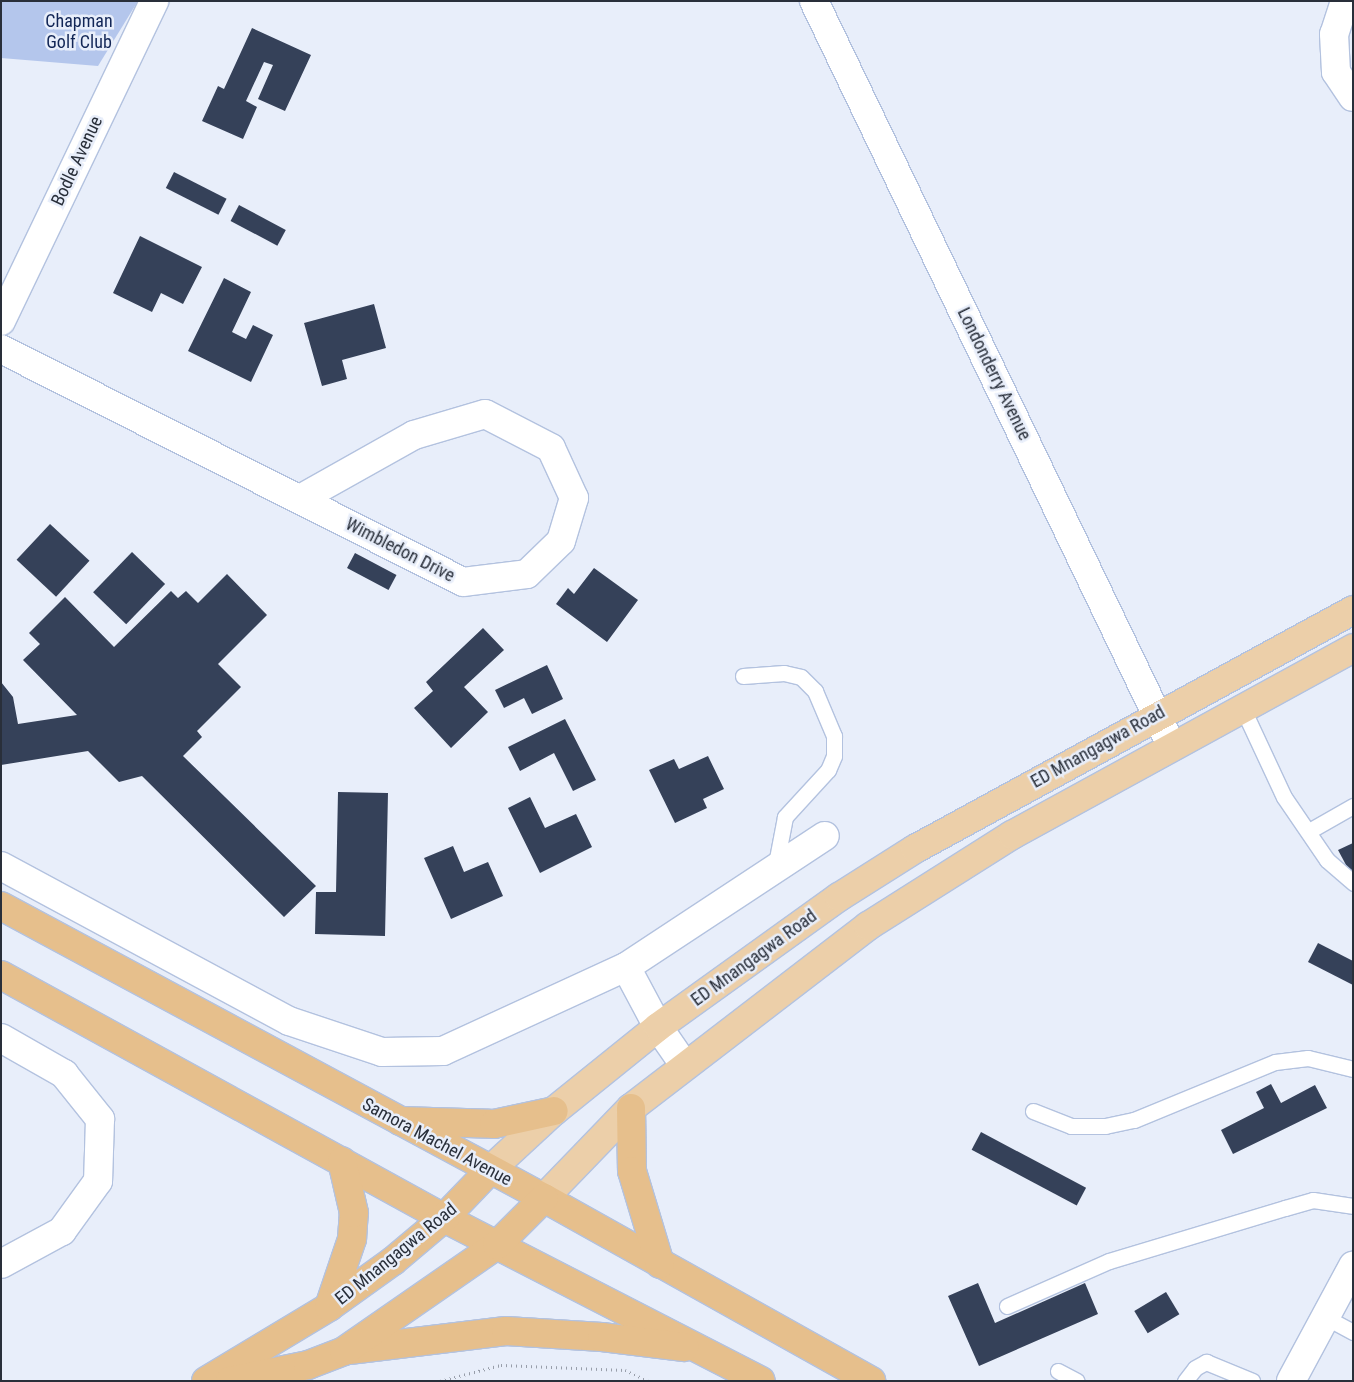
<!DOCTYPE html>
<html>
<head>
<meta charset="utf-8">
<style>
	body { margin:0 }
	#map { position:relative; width:1354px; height:1382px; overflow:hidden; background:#e8eefa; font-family:"Roboto Condensed",sans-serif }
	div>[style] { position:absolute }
	.green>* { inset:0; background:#b4c6ec }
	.building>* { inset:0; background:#354159; transform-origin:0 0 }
	.path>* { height:3px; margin-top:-1.5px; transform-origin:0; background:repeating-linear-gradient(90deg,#989eaa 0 1px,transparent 0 5px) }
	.roads { filter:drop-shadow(1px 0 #b3c2df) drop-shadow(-1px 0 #b3c2df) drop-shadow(0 1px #b3c2df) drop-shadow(0 -1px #b3c2df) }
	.service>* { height:15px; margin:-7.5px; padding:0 7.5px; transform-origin:7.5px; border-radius:7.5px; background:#fff }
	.minor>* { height:28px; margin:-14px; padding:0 14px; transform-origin:14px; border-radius:14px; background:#fff }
	.primary>* { height:28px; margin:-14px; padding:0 14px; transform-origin:14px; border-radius:14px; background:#eccfa9 }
	.trunk>* { height:28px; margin:-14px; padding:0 14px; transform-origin:14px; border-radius:14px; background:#e6bf8c }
	span { translate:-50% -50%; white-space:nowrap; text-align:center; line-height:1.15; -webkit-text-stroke:5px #e8eefa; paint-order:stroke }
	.park-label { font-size:18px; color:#122656 }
	.street-label { font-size:18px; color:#292f3a }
	.frame { position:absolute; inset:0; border:2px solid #292f3a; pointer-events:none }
</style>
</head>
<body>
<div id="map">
	<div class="green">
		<div style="clip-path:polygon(1px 1px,138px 1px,98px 66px,1px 58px)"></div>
	</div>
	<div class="building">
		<div style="clip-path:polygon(252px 28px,311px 55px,285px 111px,258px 99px,273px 65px,264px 62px,246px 101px,257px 107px,243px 139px,202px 121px,218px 86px,224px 89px)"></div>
		<div style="left:174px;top:172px;width:59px;height:18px;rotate:27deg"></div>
		<div style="left:239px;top:205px;width:53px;height:18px;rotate:28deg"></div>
		<div style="clip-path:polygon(140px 236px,202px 267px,183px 304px,161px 293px,152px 312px,113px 293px)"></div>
		<div style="clip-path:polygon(224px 278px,251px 292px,232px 332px,246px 339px,253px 325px,273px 335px,251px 382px,188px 351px)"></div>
		<div style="clip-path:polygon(374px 304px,386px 348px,342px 360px,347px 379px,322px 386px,304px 323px)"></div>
		<div style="left:50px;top:524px;width:54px;height:49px;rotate:43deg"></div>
		<div style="left:132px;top:552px;width:46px;height:56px;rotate:44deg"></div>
		<div style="left:355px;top:553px;width:47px;height:17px;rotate:28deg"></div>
		<div style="clip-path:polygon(594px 568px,638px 600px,607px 642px,556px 604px,568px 588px,574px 594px)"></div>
		<div style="clip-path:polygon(227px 574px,267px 615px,218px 664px,241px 687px,197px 731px,202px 737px,183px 756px,316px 886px,284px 917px,142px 776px,119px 782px,88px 751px,1px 765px,1px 682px,13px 697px,18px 724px,77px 715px,23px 660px,40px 644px,29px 633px,65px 597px,114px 647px,171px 591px,178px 598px,186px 591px,198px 603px)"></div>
		<div style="clip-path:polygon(483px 628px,504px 650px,464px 687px,488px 712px,451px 748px,414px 708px,433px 691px,426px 682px)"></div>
		<div style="clip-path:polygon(547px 665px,563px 699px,532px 714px,524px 698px,504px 708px,495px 690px)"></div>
		<div style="clip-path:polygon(565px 719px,596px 780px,573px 791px,554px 753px,520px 771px,508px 747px)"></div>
		<div style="clip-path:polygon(708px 756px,724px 789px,703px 799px,707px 808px,675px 823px,649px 770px,674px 759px,679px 769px)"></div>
		<div style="clip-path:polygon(338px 792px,388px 793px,385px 936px,315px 934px,316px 892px,336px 892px)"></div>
		<div style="clip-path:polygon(530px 797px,545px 828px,576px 814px,592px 847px,540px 873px,508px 808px)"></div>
		<div style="clip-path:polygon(1353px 843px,1353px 878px,1338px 850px)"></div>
		<div style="clip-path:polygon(453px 846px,464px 872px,488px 862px,503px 896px,451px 919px,424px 858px)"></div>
		<div style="clip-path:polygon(1318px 943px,1353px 961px,1353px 985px,1308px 962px)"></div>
		<div style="clip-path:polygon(1271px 1084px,1281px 1103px,1315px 1085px,1327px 1108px,1233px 1154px,1221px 1130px,1264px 1108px,1256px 1092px)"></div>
		<div style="left:981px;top:1132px;width:119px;height:20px;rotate:28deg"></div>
		<div style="clip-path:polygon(978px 1283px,995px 1323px,1085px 1283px,1098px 1314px,979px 1366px,948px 1296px)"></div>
		<div style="left:1166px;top:1292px;width:26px;height:37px;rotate:59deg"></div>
	</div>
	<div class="path">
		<div style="left:440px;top:1381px;width:63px;rotate:-14.7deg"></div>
		<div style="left:501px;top:1365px;width:124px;rotate:2.3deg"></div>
		<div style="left:625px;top:1370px;width:26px;rotate:25deg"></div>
	</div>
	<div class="roads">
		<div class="service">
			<div style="left:743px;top:676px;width:41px;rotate:-4.2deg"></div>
			<div style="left:784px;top:673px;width:17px;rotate:13deg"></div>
			<div style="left:801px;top:677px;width:20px;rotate:45deg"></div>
			<div style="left:815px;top:691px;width:49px;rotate:67.1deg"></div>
			<div style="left:834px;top:736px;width:20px;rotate:90deg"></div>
			<div style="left:834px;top:756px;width:15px;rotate:113deg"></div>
			<div style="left:828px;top:770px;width:64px;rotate:132.5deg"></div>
			<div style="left:785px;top:817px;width:53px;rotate:100.9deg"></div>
			<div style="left:1242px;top:707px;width:99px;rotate:65deg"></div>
			<div style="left:1284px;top:797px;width:76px;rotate:55.7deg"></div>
			<div style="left:1327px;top:860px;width:35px;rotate:41deg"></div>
			<div style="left:1309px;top:831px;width:51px;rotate:-29.6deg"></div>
			<div style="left:1033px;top:1111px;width:41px;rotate:21.5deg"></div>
			<div style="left:1071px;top:1126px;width:34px"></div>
			<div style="left:1105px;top:1126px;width:30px;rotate:-12deg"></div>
			<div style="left:1134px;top:1120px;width:152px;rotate:-22.4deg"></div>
			<div style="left:1275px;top:1062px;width:33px;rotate:-7deg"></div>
			<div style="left:1308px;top:1058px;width:46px;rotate:13.7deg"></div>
			<div style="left:1007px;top:1306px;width:111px;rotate:-23.8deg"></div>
			<div style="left:1109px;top:1261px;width:184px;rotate:-16.8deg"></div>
			<div style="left:1285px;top:1208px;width:29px;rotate:-16deg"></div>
			<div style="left:1313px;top:1200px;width:40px;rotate:8.5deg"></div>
			<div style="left:1325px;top:1317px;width:32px;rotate:28deg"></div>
			<div style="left:1058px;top:1371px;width:21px;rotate:28deg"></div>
			<div style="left:1185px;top:1381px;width:16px;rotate:-52deg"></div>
			<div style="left:1195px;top:1368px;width:13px;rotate:-29deg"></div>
			<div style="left:1206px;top:1362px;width:50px;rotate:22.4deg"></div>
		</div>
		<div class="minor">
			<div style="left:814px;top:1px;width:827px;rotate:64.36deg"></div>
			<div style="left:1345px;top:1px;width:35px;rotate:108deg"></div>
			<div style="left:1334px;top:34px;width:38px;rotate:87deg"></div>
			<div style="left:1336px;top:72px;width:30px;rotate:56deg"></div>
			<div style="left:1px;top:321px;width:355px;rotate:-64.4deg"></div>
			<div style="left:1px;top:349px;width:517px;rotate:26.76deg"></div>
			<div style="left:463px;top:582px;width:64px;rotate:-7.1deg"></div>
			<div style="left:527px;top:574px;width:47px;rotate:-44.1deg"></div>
			<div style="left:561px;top:541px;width:45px;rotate:-73.2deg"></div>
			<div style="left:574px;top:498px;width:55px;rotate:-114.7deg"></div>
			<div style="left:551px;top:448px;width:74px;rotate:-152.7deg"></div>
			<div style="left:485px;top:414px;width:74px;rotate:163.5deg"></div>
			<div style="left:414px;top:435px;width:131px;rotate:150.7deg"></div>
			<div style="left:1px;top:866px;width:327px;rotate:28.3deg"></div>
			<div style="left:289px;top:1021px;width:98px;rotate:18.4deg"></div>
			<div style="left:382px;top:1052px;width:61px;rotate:-0.9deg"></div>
			<div style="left:443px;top:1051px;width:201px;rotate:-24.7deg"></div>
			<div style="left:626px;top:967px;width:238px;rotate:-33.4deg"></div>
			<div style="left:626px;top:967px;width:68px;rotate:61.9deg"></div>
			<div style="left:658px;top:1027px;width:47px;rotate:55.3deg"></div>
			<div style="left:1px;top:1038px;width:73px;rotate:29.7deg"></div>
			<div style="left:64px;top:1074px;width:58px;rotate:51.3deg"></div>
			<div style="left:100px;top:1119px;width:62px;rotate:91.8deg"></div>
			<div style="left:98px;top:1181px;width:62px;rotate:125.8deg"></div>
			<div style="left:62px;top:1231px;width:69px;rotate:151.6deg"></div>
			<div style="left:1291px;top:1381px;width:131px;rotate:-61.7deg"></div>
		</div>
		<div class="primary">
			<div style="left:489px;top:1171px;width:88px;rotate:-42.7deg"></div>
			<div style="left:554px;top:1111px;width:134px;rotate:-38.9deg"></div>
			<div style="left:658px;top:1027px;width:223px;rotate:-35.7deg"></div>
			<div style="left:839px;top:897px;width:90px;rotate:-32.3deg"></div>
			<div style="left:915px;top:849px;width:499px;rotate:-28.6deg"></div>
			<div style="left:544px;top:1198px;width:125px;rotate:-46deg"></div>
			<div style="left:631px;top:1108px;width:299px;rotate:-37.5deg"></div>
			<div style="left:868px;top:926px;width:170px;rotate:-32.3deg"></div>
			<div style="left:1012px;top:835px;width:389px;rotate:-28.7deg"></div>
		</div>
		<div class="trunk">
			<div style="left:1px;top:906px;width:617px;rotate:28.27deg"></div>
			<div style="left:544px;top:1198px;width:375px;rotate:29.2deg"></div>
			<div style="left:1px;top:975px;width:505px;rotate:28.75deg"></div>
			<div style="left:444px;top:1218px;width:356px;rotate:27.2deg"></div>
			<div style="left:631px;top:1108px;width:63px;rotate:89.1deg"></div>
			<div style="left:632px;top:1171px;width:97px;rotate:73.2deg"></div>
			<div style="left:400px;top:1121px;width:94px;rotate:1.8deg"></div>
			<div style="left:494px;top:1124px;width:61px;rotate:-12.2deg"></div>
			<div style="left:329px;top:1307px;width:72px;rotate:-71.3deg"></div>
			<div style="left:352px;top:1239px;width:26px;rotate:-86deg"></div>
			<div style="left:354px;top:1213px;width:53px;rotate:-103deg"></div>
			<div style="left:349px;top:1350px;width:158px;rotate:-6.9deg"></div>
			<div style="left:506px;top:1331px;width:96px;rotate:3.6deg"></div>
			<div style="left:602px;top:1337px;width:83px;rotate:7deg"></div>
			<div style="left:206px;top:1381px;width:144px;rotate:-31deg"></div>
			<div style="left:329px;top:1307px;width:79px;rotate:-35.7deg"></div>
			<div style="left:393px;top:1261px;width:67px;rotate:-40.1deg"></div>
			<div style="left:444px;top:1218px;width:65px;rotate:-46.2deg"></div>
			<div style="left:230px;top:1381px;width:80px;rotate:-11.6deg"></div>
			<div style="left:308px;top:1365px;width:39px;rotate:-21deg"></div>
			<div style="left:344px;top:1351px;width:186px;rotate:-34.7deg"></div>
			<div style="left:497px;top:1245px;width:66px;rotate:-45deg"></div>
		</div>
	</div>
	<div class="park-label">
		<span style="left:79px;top:32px">Chapman<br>Golf Club</span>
	</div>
	<div class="street-label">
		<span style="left:77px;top:161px;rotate:-65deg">Bodle Avenue</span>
		<span style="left:994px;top:374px;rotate:64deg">Londonderry Avenue</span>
		<span style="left:400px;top:550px;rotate:27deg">Wimbledon Drive</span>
		<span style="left:1098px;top:747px;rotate:-29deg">ED Mnangagwa Road</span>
		<span style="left:754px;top:958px;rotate:-36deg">ED Mnangagwa Road</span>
		<span style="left:437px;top:1142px;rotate:28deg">Samora Machel Avenue</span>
		<span style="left:396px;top:1254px;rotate:-39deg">ED Mnangagwa Road</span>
	</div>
	<div class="frame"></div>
</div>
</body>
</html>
